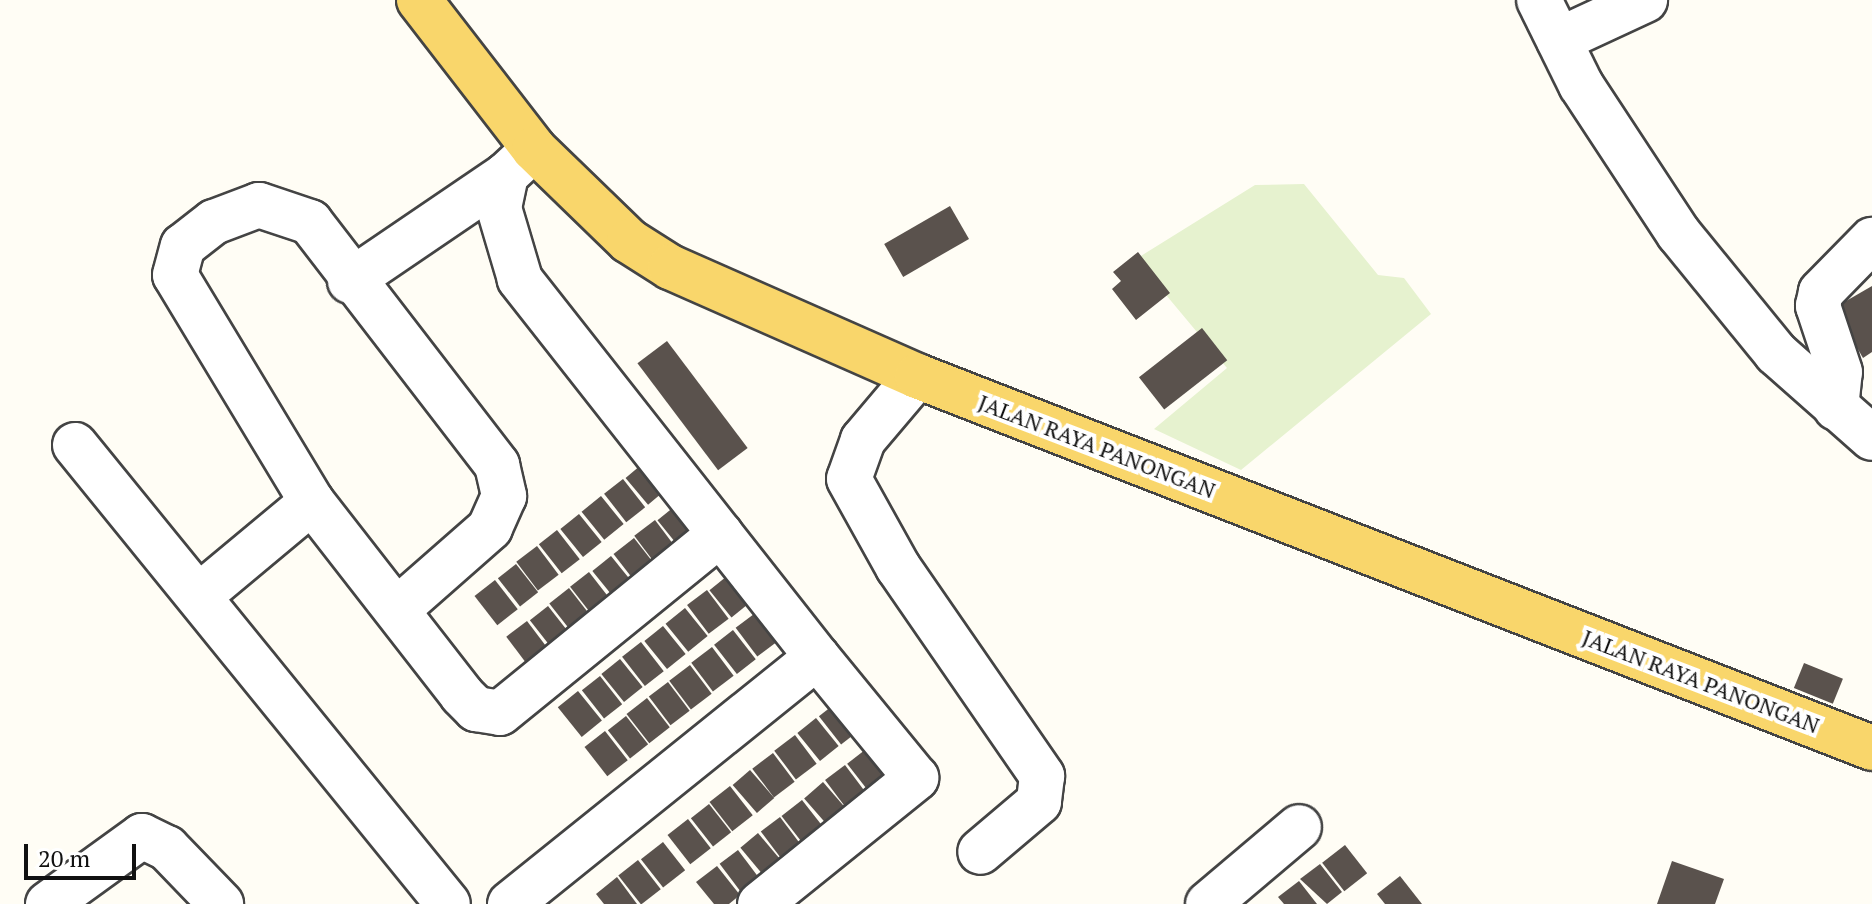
<!DOCTYPE html>
<html>
<head>
<meta charset="utf-8">
<style>
	body { margin:0 }
	#map { position:relative; width:1872px; height:904px; overflow:hidden; background:#fffdf5; font-family:"PT Serif",serif }
	div>[style] { position:absolute }
	.pitch>* { inset:0; background:#e6f2cf }
	.building>* { inset:0; background:#5a524d; transform-origin:0 0 }
	.roads { filter:drop-shadow(2px 0 #444) drop-shadow(-2px 0 #444) drop-shadow(0 2px #444) drop-shadow(0 -2px #444) }
	.minor>* { height:44px; margin:-22px; padding:0 22px; transform-origin:22px; border-radius:22px; background:#fff }
	.major>* { height:44px; margin:-22px; padding:0 22px; transform-origin:22px; border-radius:22px; background:#f9d66b }
	span { translate:-50% -50%; white-space:nowrap; text-align:center; line-height:1.15; -webkit-text-stroke:8px #fff; paint-order:stroke }
	.street-label { font-size:22px; color:#111 }
	.scale { position:absolute; left:24px; top:844px; width:112px; height:36px; box-sizing:border-box; border:4px solid #111; border-top:0; padding-left:10px; font-size:24px; line-height:28px; white-space:nowrap; color:#111; -webkit-text-stroke:6px #fff; paint-order:stroke }
</style>
</head>
<body>
<div id="map">
	<div class="pitch">
		<div style="clip-path:polygon(1304px 184px,1378px 275px,1404px 278px,1431px 314px,1241px 470px,1154px 429px,1227px 368px,1136px 259px,1255px 185px)"></div>
	</div>
	<div class="building">
		<div style="left:950px;top:206px;width:38px;height:76px;rotate:60deg"></div>
		<div style="clip-path:polygon(1138px 252px,1170px 293px,1136px 320px,1112px 289px,1121px 281px,1113px 272px)"></div>
		<div style="clip-path:polygon(1872px 286px,1872px 352px,1863px 358px,1834px 308px)"></div>
		<div style="left:1202px;top:328px;width:41px;height:80px;rotate:52deg"></div>
		<div style="left:667px;top:341px;width:134px;height:37px;rotate:53deg"></div>
		<div style="left:647px;top:460px;width:35px;height:28px;rotate:50deg"></div>
		<div style="left:623px;top:479px;width:36px;height:24px;rotate:52deg"></div>
		<div style="left:601px;top:496px;width:36px;height:25px;rotate:51deg"></div>
		<div style="left:680px;top:502px;width:35px;height:29px;rotate:51deg"></div>
		<div style="left:579px;top:514px;width:36px;height:24px;rotate:51deg"></div>
		<div style="left:655px;top:520px;width:36px;height:26px;rotate:53deg"></div>
		<div style="left:557px;top:530px;width:37px;height:23px;rotate:52deg"></div>
		<div style="left:634px;top:538px;width:36px;height:26px;rotate:52deg"></div>
		<div style="left:537px;top:546px;width:36px;height:26px;rotate:53deg"></div>
		<div style="left:611px;top:556px;width:36px;height:24px;rotate:51deg"></div>
		<div style="left:516px;top:564px;width:36px;height:23px;rotate:52deg"></div>
		<div style="left:589px;top:572px;width:37px;height:24px;rotate:52deg"></div>
		<div style="left:732px;top:572px;width:35px;height:29px;rotate:51deg"></div>
		<div style="left:495px;top:580px;width:37px;height:26px;rotate:52deg"></div>
		<div style="left:569px;top:588px;width:37px;height:25px;rotate:52deg"></div>
		<div style="left:707px;top:590px;width:36px;height:25px;rotate:53deg"></div>
		<div style="left:548px;top:606px;width:36px;height:23px;rotate:52deg"></div>
		<div style="left:685px;top:608px;width:36px;height:25px;rotate:51deg"></div>
		<div style="left:758px;top:611px;width:36px;height:28px;rotate:53deg"></div>
		<div style="left:527px;top:621px;width:38px;height:26px;rotate:53deg"></div>
		<div style="left:663px;top:626px;width:36px;height:24px;rotate:51deg"></div>
		<div style="left:733px;top:630px;width:37px;height:24px;rotate:52deg"></div>
		<div style="left:641px;top:642px;width:37px;height:24px;rotate:52deg"></div>
		<div style="left:712px;top:647px;width:36px;height:26px;rotate:53deg"></div>
		<div style="left:620px;top:659px;width:36px;height:24px;rotate:51deg"></div>
		<div style="left:1804px;top:663px;width:42px;height:27px;rotate:22deg"></div>
		<div style="left:690px;top:665px;width:36px;height:26px;rotate:53deg"></div>
		<div style="left:600px;top:676px;width:36px;height:23px;rotate:52deg"></div>
		<div style="left:668px;top:682px;width:36px;height:24px;rotate:53deg"></div>
		<div style="left:578px;top:691px;width:38px;height:26px;rotate:51deg"></div>
		<div style="left:647px;top:698px;width:37px;height:26px;rotate:52deg"></div>
		<div style="left:841px;top:699px;width:36px;height:28px;rotate:52deg"></div>
		<div style="left:626px;top:716px;width:36px;height:23px;rotate:52deg"></div>
		<div style="left:816px;top:718px;width:36px;height:24px;rotate:51deg"></div>
		<div style="left:605px;top:731px;width:37px;height:26px;rotate:52deg"></div>
		<div style="left:795px;top:735px;width:36px;height:26px;rotate:53deg"></div>
		<div style="left:870px;top:746px;width:36px;height:29px;rotate:52deg"></div>
		<div style="left:773px;top:753px;width:36px;height:26px;rotate:53deg"></div>
		<div style="left:845px;top:765px;width:36px;height:25px;rotate:53deg"></div>
		<div style="left:750px;top:770px;width:37px;height:23px;rotate:49deg"></div>
		<div style="left:823px;top:782px;width:37px;height:25px;rotate:49deg"></div>
		<div style="left:730px;top:786px;width:37px;height:26px;rotate:52deg"></div>
		<div style="left:802px;top:800px;width:36px;height:26px;rotate:52deg"></div>
		<div style="left:709px;top:804px;width:36px;height:23px;rotate:52deg"></div>
		<div style="left:780px;top:817px;width:36px;height:24px;rotate:53deg"></div>
		<div style="left:688px;top:819px;width:37px;height:26px;rotate:52deg"></div>
		<div style="left:758px;top:833px;width:38px;height:23px;rotate:50deg"></div>
		<div style="left:663px;top:842px;width:36px;height:28px;rotate:52deg"></div>
		<div style="left:1345px;top:845px;width:36px;height:29px;rotate:52deg"></div>
		<div style="left:738px;top:850px;width:36px;height:23px;rotate:53deg"></div>
		<div style="left:638px;top:860px;width:37px;height:25px;rotate:52deg"></div>
		<div style="clip-path:polygon(1672px 861px,1724px 879px,1715px 904px,1657px 904px)"></div>
		<div style="clip-path:polygon(1320px 864px,1342px 892px,1327px 904px,1300px 879px)"></div>
		<div style="clip-path:polygon(717px 866px,740px 895px,729px 904px,714px 904px,696px 882px)"></div>
		<div style="clip-path:polygon(1400px 876px,1422px 904px,1385px 904px,1377px 894px)"></div>
		<div style="clip-path:polygon(617px 877px,637px 904px,604px 904px,596px 894px)"></div>
		<div style="clip-path:polygon(1299px 881px,1317px 904px,1284px 904px,1278px 897px)"></div>
	</div>
	<div class="roads">
		<div class="minor">
			<div style="left:1539px;top:0;width:95px;rotate:63.7deg"></div>
			<div style="left:1581px;top:85px;width:178px;rotate:56.7deg"></div>
			<div style="left:1679px;top:234px;width:154px;rotate:50.8deg"></div>
			<div style="left:1776px;top:353px;width:128px;rotate:41.5deg"></div>
			<div style="left:1559px;top:40px;width:95px;rotate:-24.9deg"></div>
			<div style="left:350px;top:281px;width:189px;rotate:-34.2deg"></div>
			<div style="left:917px;top:376px;width:84px;rotate:130.2deg"></div>
			<div style="left:863px;top:440px;width:41px;rotate:109.7deg"></div>
			<div style="left:849px;top:479px;width:101px;rotate:60.9deg"></div>
			<div style="left:898px;top:567px;width:254px;rotate:55.4deg"></div>
			<div style="left:1042px;top:776px;width:26px;rotate:97deg"></div>
			<div style="left:1039px;top:802px;width:77px;rotate:139.7deg"></div>
			<div style="left:1836px;top:408px;width:36px;rotate:-84deg"></div>
			<div style="left:1840px;top:372px;width:70px;rotate:-108.4deg"></div>
			<div style="left:1818px;top:306px;width:14px;rotate:-78deg"></div>
			<div style="left:1821px;top:292px;width:73px;rotate:-45.6deg"></div>
			<div style="left:75px;top:445px;width:591px;rotate:50.9deg"></div>
			<div style="left:312px;top:502px;width:265px;rotate:-121.1deg"></div>
			<div style="left:175px;top:275px;width:30px;rotate:-75deg"></div>
			<div style="left:183px;top:246px;width:39px;rotate:-38deg"></div>
			<div style="left:214px;top:222px;width:48px;rotate:-20.7deg"></div>
			<div style="left:259px;top:205px;width:54px;rotate:18.4deg"></div>
			<div style="left:310px;top:222px;width:307px;rotate:52.4deg"></div>
			<div style="left:497px;top:465px;width:32px;rotate:77deg"></div>
			<div style="left:504px;top:496px;width:35px;rotate:114deg"></div>
			<div style="left:490px;top:528px;width:121px;rotate:138.7deg"></div>
			<div style="left:199px;top:596px;width:147px;rotate:-39.8deg"></div>
			<div style="left:312px;top:502px;width:244px;rotate:52.1deg"></div>
			<div style="left:462px;top:695px;width:20px;rotate:45deg"></div>
			<div style="left:476px;top:709px;width:24px;rotate:9deg"></div>
			<div style="left:500px;top:713px;width:284px;rotate:-39.1deg"></div>
			<div style="left:48px;top:904px;width:116px;rotate:-35.9deg"></div>
			<div style="left:142px;top:836px;width:28px;rotate:26deg"></div>
			<div style="left:167px;top:848px;width:78px;rotate:46deg"></div>
			<div style="left:510px;top:904px;width:394px;rotate:-38.8deg"></div>
			<div style="left:817px;top:657px;width:481px;rotate:-128.2deg"></div>
			<div style="left:520px;top:279px;width:74px;rotate:-106.5deg"></div>
			<div style="left:499px;top:208px;width:34px;rotate:-78deg"></div>
			<div style="left:506px;top:175px;width:38px;rotate:-43deg"></div>
			<div style="left:760px;top:904px;width:201px;rotate:-38.9deg"></div>
			<div style="left:916px;top:778px;width:156px;rotate:-129.3deg"></div>
			<div style="left:1208px;top:904px;width:119px;rotate:-40.2deg"></div>
		</div>
		<div class="major">
			<div style="left:419px;top:0;width:188px;rotate:52.3deg"></div>
			<div style="left:534px;top:149px;width:132px;rotate:44.1deg"></div>
			<div style="left:629px;top:241px;width:49px;rotate:32.4deg"></div>
			<div style="left:670px;top:267px;width:270px;rotate:23.8deg"></div>
			<div style="left:917px;top:376px;width:1025px;rotate:21.28deg"></div>
		</div>
	</div>
	<div class="street-label">
		<span style="left:1097px;top:446px;rotate:21deg">JALAN RAYA PANONGAN</span>
		<span style="left:1701px;top:681px;rotate:21deg">JALAN RAYA PANONGAN</span>
	</div>
	<div class="scale">20 m</div>
</div>
</body>
</html>
